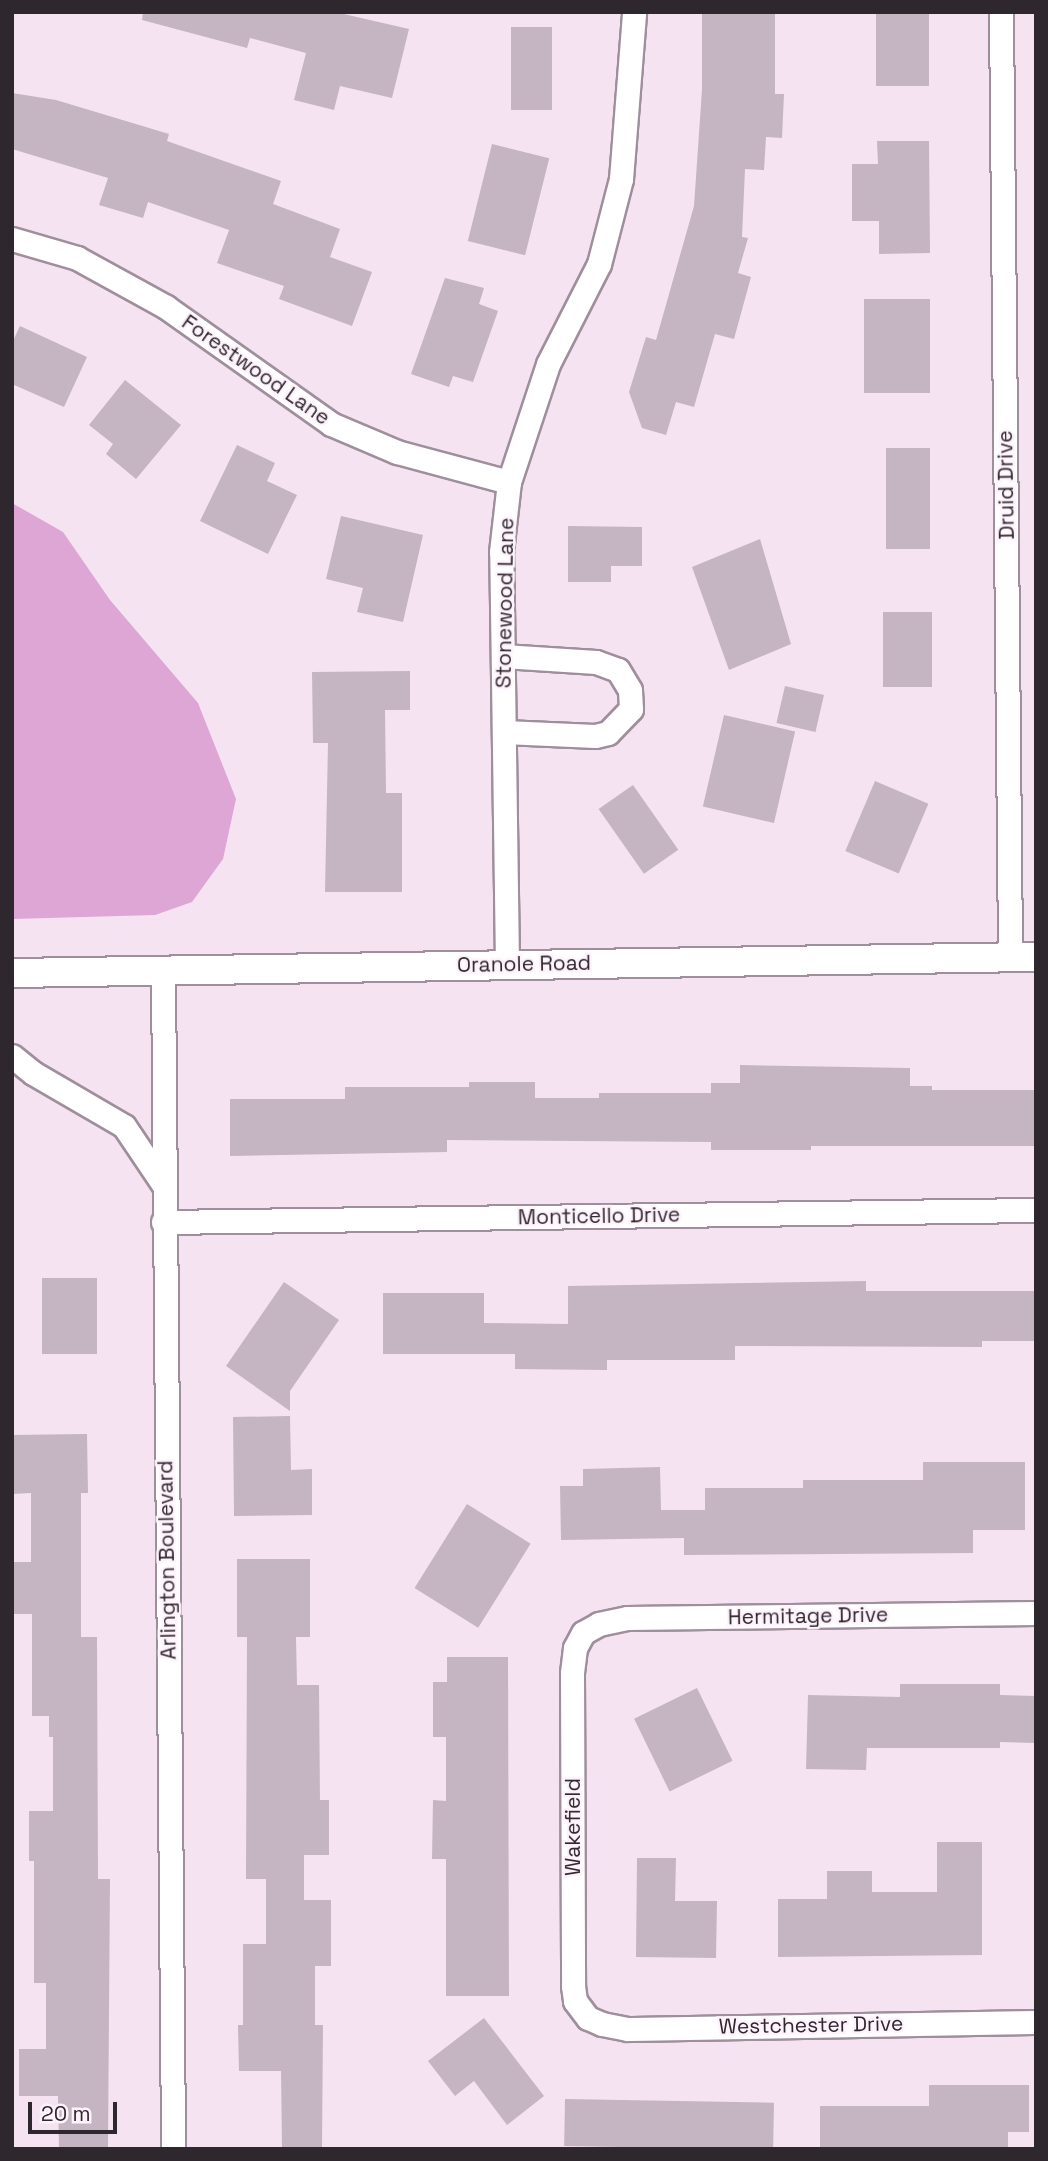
<!DOCTYPE html>
<html>
<head>
<meta charset="utf-8">
<style>
	body { margin:0 }
	#map { position:relative; width:1048px; height:2161px; overflow:hidden; background:#f5e3f2; font-family:"Space Grotesk",sans-serif }
	div>[style] { position:absolute }
	.water>* { inset:0; background:#dda6d4 }
	.building>* { inset:0; background:#c5b4c2; transform-origin:0 0 }
	.roads { filter:drop-shadow(2px 0 #9f8f9c) drop-shadow(-2px 0 #9f8f9c) drop-shadow(0 2px #9f8f9c) drop-shadow(0 -2px #9f8f9c) }
	.minor>* { height:23px; margin:-11.5px; padding:0 11.5px; transform-origin:11.5px; border-radius:11.5px; background:#fff }
	.tertiary>* { height:28px; margin:-14px; padding:0 14px; transform-origin:14px; border-radius:14px; background:#fff }
	span { translate:-50% -50%; white-space:nowrap; text-align:center; line-height:1.15; -webkit-text-stroke:5px #fef3fc; paint-order:stroke }
	.street-label { font-size:21px; color:#2e272d }
	.frame { position:absolute; inset:0; border:14px solid #2e272d; pointer-events:none }
	.scale { position:absolute; left:28px; top:2102px; width:89px; height:32px; box-sizing:border-box; border:4px solid #2e272d; border-top:0; padding-left:9px; font-size:21px; line-height:24px; white-space:nowrap; color:#2e272d; -webkit-text-stroke:5px #fef3fc; paint-order:stroke }
</style>
</head>
<body>
<div id="map">
	<div class="water">
		<div style="clip-path:polygon(12px 503px,63px 532px,110px 600px,198px 703px,236px 799px,223px 859px,192px 902px,155px 915px,12px 919px)"></div>
	</div>
	<div class="building">
		<div style="clip-path:polygon(143px 12px,335px 12px,409px 29px,392px 98px,340px 86px,334px 110px,294px 100px,306px 53px,250px 38px,247px 48px,142px 20px)"></div>
		<div style="clip-path:polygon(702px 12px,775px 12px,775px 94px,784px 94px,782px 138px,766px 137px,764px 170px,745px 169px,742px 237px,748px 238px,738px 273px,751px 277px,734px 339px,715px 334px,694px 407px,676px 402px,666px 435px,642px 428px,629px 392px,646px 337px,656px 340px,694px 206px,702px 90px)"></div>
		<div style="left:876px;top:12px;width:53px;height:74px"></div>
		<div style="left:511px;top:27px;width:41px;height:83px"></div>
		<div style="clip-path:polygon(12px 93px,56px 100px,169px 134px,167px 141px,281px 181px,273px 204px,340px 229px,330px 257px,372px 272px,352px 326px,279px 299px,284px 286px,217px 263px,229px 230px,148px 202px,143px 218px,99px 205px,108px 178px,12px 149px)"></div>
		<div style="clip-path:polygon(877px 141px,929px 141px,930px 253px,879px 254px,879px 221px,852px 221px,852px 164px,878px 164px)"></div>
		<div style="left:492px;top:144px;width:59px;height:100px;rotate:14deg"></div>
		<div style="clip-path:polygon(445px 278px,484px 288px,479px 304px,498px 311px,473px 382px,453px 376px,449px 387px,411px 374px)"></div>
		<div style="left:864px;top:299px;width:66px;height:94px"></div>
		<div style="clip-path:polygon(20px 326px,87px 357px,64px 407px,12px 384px,12px 343px)"></div>
		<div style="clip-path:polygon(125px 380px,181px 425px,136px 479px,106px 454px,113px 444px,89px 425px)"></div>
		<div style="clip-path:polygon(237px 445px,275px 463px,267px 481px,297px 495px,268px 554px,200px 521px)"></div>
		<div style="left:886px;top:448px;width:44px;height:101px"></div>
		<div style="clip-path:polygon(341px 516px,423px 535px,403px 622px,357px 612px,363px 588px,326px 579px)"></div>
		<div style="clip-path:polygon(568px 526px,642px 527px,642px 566px,611px 566px,611px 582px,568px 582px)"></div>
		<div style="clip-path:polygon(760px 539px,791px 644px,729px 670px,692px 567px)"></div>
		<div style="left:883px;top:612px;width:49px;height:75px"></div>
		<div style="clip-path:polygon(410px 671px,410px 710px,385px 710px,386px 793px,402px 793px,402px 892px,325px 892px,328px 743px,313px 743px,312px 672px)"></div>
		<div style="left:785px;top:686px;width:40px;height:38px;rotate:13deg"></div>
		<div style="left:724px;top:715px;width:73px;height:94px;rotate:13deg"></div>
		<div style="left:875px;top:781px;width:58px;height:76px;rotate:23deg"></div>
		<div style="left:633px;top:785px;width:79px;height:42px;rotate:55deg"></div>
		<div style="clip-path:polygon(740px 1065px,910px 1068px,910px 1086px,932px 1086px,932px 1090px,1036px 1090px,1036px 1146px,811px 1146px,811px 1150px,711px 1150px,711px 1142px,447px 1140px,447px 1152px,230px 1156px,230px 1099px,345px 1099px,345px 1087px,469px 1087px,469px 1082px,535px 1082px,535px 1098px,599px 1098px,599px 1093px,711px 1093px,711px 1083px,740px 1083px)"></div>
		<div style="left:42px;top:1278px;width:55px;height:76px"></div>
		<div style="clip-path:polygon(866px 1281px,866px 1291px,1036px 1291px,1036px 1341px,982px 1341px,982px 1347px,735px 1346px,735px 1360px,607px 1360px,607px 1370px,515px 1369px,515px 1354px,383px 1354px,383px 1293px,484px 1293px,484px 1323px,568px 1324px,568px 1286px)"></div>
		<div style="clip-path:polygon(284px 1282px,339px 1320px,290px 1391px,290px 1411px,226px 1366px)"></div>
		<div style="clip-path:polygon(290px 1416px,291px 1470px,312px 1469px,312px 1515px,234px 1516px,233px 1417px)"></div>
		<div style="clip-path:polygon(87px 1434px,88px 1493px,81px 1493px,81px 1637px,97px 1637px,98px 1879px,110px 1879px,108px 2149px,59px 2149px,58px 2096px,19px 2096px,19px 2049px,46px 2049px,46px 1983px,34px 1983px,34px 1861px,29px 1861px,29px 1811px,53px 1811px,53px 1737px,49px 1737px,49px 1716px,32px 1716px,32px 1614px,12px 1614px,12px 1562px,31px 1562px,31px 1493px,12px 1494px,12px 1435px)"></div>
		<div style="clip-path:polygon(923px 1462px,1025px 1462px,1025px 1530px,973px 1530px,973px 1553px,684px 1555px,684px 1538px,561px 1540px,560px 1486px,583px 1486px,583px 1469px,660px 1467px,661px 1510px,705px 1510px,705px 1488px,803px 1488px,803px 1480px,923px 1480px)"></div>
		<div style="left:467px;top:1504px;width:75px;height:99px;rotate:32deg"></div>
		<div style="clip-path:polygon(237px 1559px,310px 1559px,310px 1637px,296px 1637px,297px 1685px,319px 1685px,320px 1800px,329px 1800px,329px 1855px,304px 1855px,304px 1900px,331px 1900px,331px 1966px,315px 1966px,315px 2025px,323px 2025px,322px 2149px,282px 2149px,281px 2071px,239px 2071px,238px 2025px,243px 2025px,243px 1944px,266px 1944px,266px 1879px,246px 1879px,247px 1637px,237px 1637px)"></div>
		<div style="clip-path:polygon(447px 1657px,508px 1657px,509px 1996px,446px 1996px,446px 1859px,432px 1859px,433px 1800px,446px 1801px,446px 1737px,433px 1737px,433px 1682px,447px 1682px)"></div>
		<div style="clip-path:polygon(900px 1684px,1000px 1684px,1000px 1695px,1036px 1696px,1036px 1743px,1000px 1742px,1000px 1748px,867px 1748px,866px 1770px,806px 1769px,808px 1695px,900px 1697px)"></div>
		<div style="left:697px;top:1688px;width:81px;height:70px;rotate:64deg"></div>
		<div style="clip-path:polygon(937px 1842px,982px 1842px,982px 1955px,778px 1957px,778px 1899px,827px 1899px,827px 1871px,872px 1871px,872px 1892px,937px 1892px)"></div>
		<div style="clip-path:polygon(637px 1858px,676px 1858px,675px 1901px,717px 1901px,716px 1958px,636px 1957px)"></div>
		<div style="clip-path:polygon(484px 2018px,544px 2096px,507px 2125px,474px 2081px,455px 2096px,428px 2061px)"></div>
		<div style="clip-path:polygon(929px 2085px,1029px 2085px,1029px 2132px,1008px 2132px,1008px 2149px,820px 2149px,820px 2106px,929px 2106px)"></div>
		<div style="left:565px;top:2099px;width:209px;height:47px;rotate:1deg"></div>
	</div>
	<div class="roads">
		<div class="minor">
			<div style="left:1001px;top:12px;width:945px;rotate:89.45deg"></div>
			<div style="left:12px;top:239px;width:68px;rotate:16.3deg"></div>
			<div style="left:77px;top:258px;width:102px;rotate:28.8deg"></div>
			<div style="left:166px;top:307px;width:202px;rotate:35.3deg"></div>
			<div style="left:331px;top:424px;width:72px;rotate:23deg"></div>
			<div style="left:397px;top:452px;width:116px;rotate:15deg"></div>
			<div style="left:503px;top:656px;width:93px;rotate:3.7deg"></div>
			<div style="left:596px;top:662px;width:23px;rotate:20deg"></div>
			<div style="left:618px;top:670px;width:23px;rotate:59deg"></div>
			<div style="left:630px;top:690px;width:19px;rotate:87deg"></div>
			<div style="left:631px;top:709px;width:33px;rotate:134deg"></div>
			<div style="left:608px;top:733px;width:13px;rotate:167deg"></div>
			<div style="left:595px;top:736px;width:91px;rotate:-177.5deg"></div>
			<div style="left:507px;top:964px;width:412px;rotate:-90.8deg"></div>
			<div style="left:501px;top:552px;width:70px;rotate:-83.5deg"></div>
			<div style="left:509px;top:482px;width:124px;rotate:-71.7deg"></div>
			<div style="left:548px;top:364px;width:112px;rotate:-63deg"></div>
			<div style="left:599px;top:264px;width:88px;rotate:-75.5deg"></div>
			<div style="left:621px;top:179px;width:168px;rotate:-85.5deg"></div>
			<div style="left:163px;top:972px;width:1177px;rotate:89.51deg"></div>
			<div style="left:12px;top:1056px;width:27px;rotate:39deg"></div>
			<div style="left:33px;top:1073px;width:105px;rotate:30.2deg"></div>
			<div style="left:124px;top:1126px;width:70px;rotate:56.1deg"></div>
			<div style="left:163px;top:1222px;width:873px;rotate:-0.79deg"></div>
			<div style="left:1036px;top:1613px;width:409px;rotate:179.3deg"></div>
			<div style="left:627px;top:1618px;width:29px;rotate:168deg"></div>
			<div style="left:599px;top:1624px;width:18px;rotate:151deg"></div>
			<div style="left:583px;top:1633px;width:17px;rotate:118deg"></div>
			<div style="left:575px;top:1648px;width:25px;rotate:97deg"></div>
			<div style="left:572px;top:1673px;width:313px;rotate:89.8deg"></div>
			<div style="left:573px;top:1986px;width:15px;rotate:82deg"></div>
			<div style="left:575px;top:2001px;width:21px;rotate:53deg"></div>
			<div style="left:588px;top:2018px;width:15px;rotate:23deg"></div>
			<div style="left:602px;top:2024px;width:26px;rotate:11deg"></div>
			<div style="left:628px;top:2029px;width:408px;rotate:-1deg"></div>
		</div>
		<div class="tertiary">
			<div style="left:12px;top:973px;width:1024px;rotate:-0.9deg"></div>
		</div>
	</div>
	<div class="street-label">
		<span style="left:256px;top:370px;rotate:35deg">Forestwood Lane</span>
		<span style="left:1006px;top:485px;rotate:-91deg">Druid Drive</span>
		<span style="left:505px;top:603px;rotate:-89deg">Stonewood Lane</span>
		<span style="left:524px;top:964px;rotate:-1deg">Oranole Road</span>
		<span style="left:599px;top:1216px;rotate:-1deg">Monticello Drive</span>
		<span style="left:167px;top:1560px;rotate:-91deg">Arlington Boulevard</span>
		<span style="left:808px;top:1616px;rotate:-1deg">Hermitage Drive</span>
		<span style="left:573px;top:1827px;rotate:-90deg">Wakefield</span>
		<span style="left:811px;top:2025px;rotate:-1deg">Westchester Drive</span>
	</div>
	<div class="frame"></div>
	<div class="scale">20 m</div>
</div>
</body>
</html>
